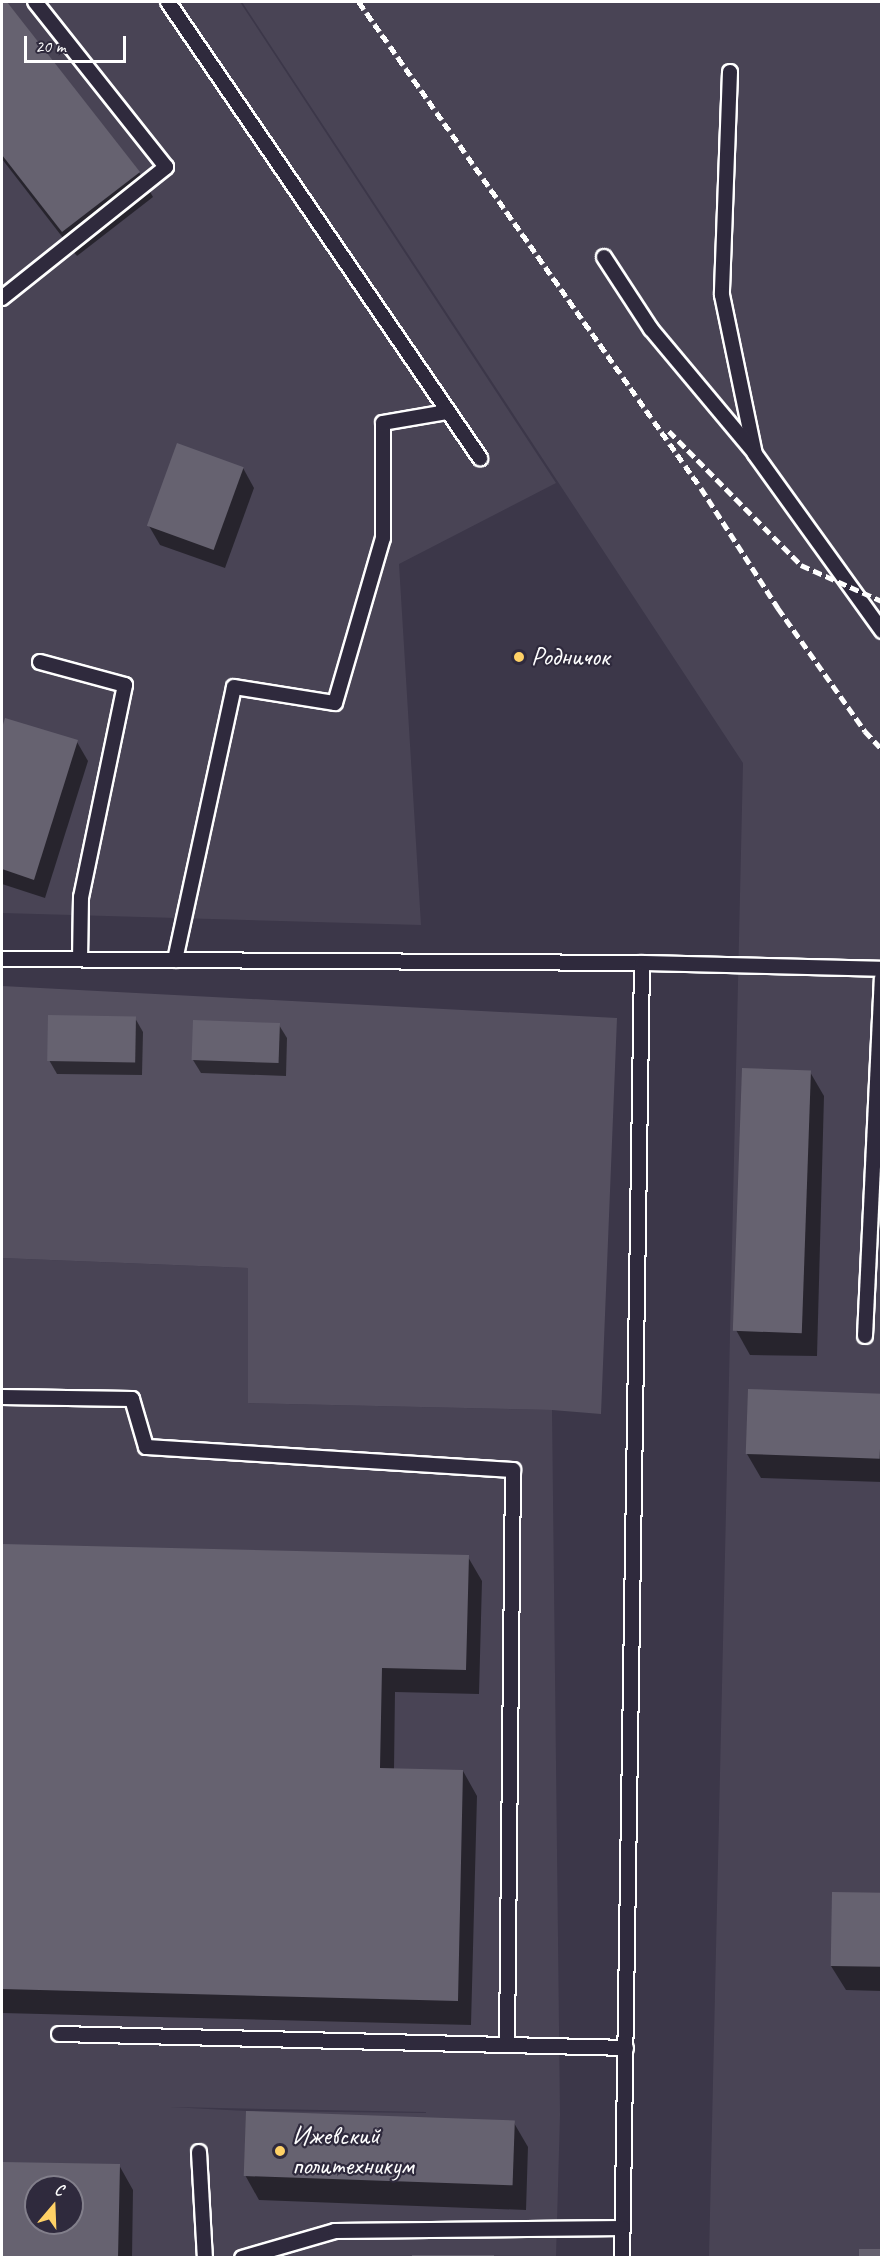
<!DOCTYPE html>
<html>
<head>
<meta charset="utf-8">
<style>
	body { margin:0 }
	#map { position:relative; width:883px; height:2259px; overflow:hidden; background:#3c3749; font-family:Caveat,sans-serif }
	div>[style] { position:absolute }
	.built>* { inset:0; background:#494455 }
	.green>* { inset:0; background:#555060 }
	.shadow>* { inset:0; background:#0007 }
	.building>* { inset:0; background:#666270; transform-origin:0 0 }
	.roads { filter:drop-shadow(2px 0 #fff) drop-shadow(-2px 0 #fff) drop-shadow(0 2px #fff) drop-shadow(0 -2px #fff) }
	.service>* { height:14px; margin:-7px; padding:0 7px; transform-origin:7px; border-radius:7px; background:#2f2a3d }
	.rail>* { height:4.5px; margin-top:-2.25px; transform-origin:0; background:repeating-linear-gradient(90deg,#fff 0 9px,transparent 0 13.5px) }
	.dots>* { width:16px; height:16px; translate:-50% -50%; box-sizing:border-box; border:3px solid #2f2a3d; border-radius:50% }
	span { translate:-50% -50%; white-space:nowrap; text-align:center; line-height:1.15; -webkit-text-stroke:4.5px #2f2a3d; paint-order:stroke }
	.poi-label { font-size:26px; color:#fff }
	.left { translate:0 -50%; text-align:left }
	.frame { position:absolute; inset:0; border:3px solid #fff; pointer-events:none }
	.north { position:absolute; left:24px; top:2175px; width:60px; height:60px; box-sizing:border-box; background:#2f2a3d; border:2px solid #827f8b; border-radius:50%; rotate:19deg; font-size:16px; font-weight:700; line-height:24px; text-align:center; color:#fff }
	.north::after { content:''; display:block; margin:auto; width:21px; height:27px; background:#ffd166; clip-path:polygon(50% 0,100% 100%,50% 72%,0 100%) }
	.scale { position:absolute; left:24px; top:36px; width:102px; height:27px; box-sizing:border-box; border:3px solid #fff; border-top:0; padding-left:8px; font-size:18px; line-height:21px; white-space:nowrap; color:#fff; -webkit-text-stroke:4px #2f2a3d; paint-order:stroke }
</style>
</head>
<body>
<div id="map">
	<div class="built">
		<div style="clip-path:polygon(2px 2px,240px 2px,556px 483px,399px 564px,421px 925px,2px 913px)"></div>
		<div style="clip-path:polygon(242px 2px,881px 2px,881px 2257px,709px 2257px,743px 763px)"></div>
		<div style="clip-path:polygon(evenodd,2px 1258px,248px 1268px,248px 1403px,552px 1410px,560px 2115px,556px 2257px,2px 2258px,2px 1258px,170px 2107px,426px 2112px,426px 2113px,246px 2111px,170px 2107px,2px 1258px,36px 2187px,72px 2187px,72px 2223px,36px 2223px,36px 2187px)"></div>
	</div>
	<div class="green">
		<div style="clip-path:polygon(2px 986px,617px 1018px,601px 1414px,552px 1410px,248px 1403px,248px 1268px,2px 1258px)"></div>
	</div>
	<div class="shadow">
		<div style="clip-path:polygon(2px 2px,5px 2px,139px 172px,153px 197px,77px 256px,2px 159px)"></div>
		<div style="clip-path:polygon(243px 468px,254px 488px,225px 568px,160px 545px,149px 526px)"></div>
		<div style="clip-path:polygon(6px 719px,77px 742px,88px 761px,45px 898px,2px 884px,2px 733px)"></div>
		<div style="clip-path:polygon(135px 1018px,143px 1032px,142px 1075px,57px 1074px,49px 1060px)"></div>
		<div style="clip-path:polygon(279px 1025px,287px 1038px,286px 1076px,201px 1073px,193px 1060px)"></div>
		<div style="clip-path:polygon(810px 1072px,824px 1096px,817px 1356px,750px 1355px,736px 1330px)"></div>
		<div style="clip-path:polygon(882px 1394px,882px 1482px,761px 1478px,747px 1454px)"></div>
		<div style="clip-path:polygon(2px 1546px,468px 1557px,482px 1581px,479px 1694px,395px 1692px,394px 1770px,463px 1771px,477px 1796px,471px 2025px,2px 2013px,2px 1766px,5px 1683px,2px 1683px)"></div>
		<div style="clip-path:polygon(882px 1895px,882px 1991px,846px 1990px,831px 1966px)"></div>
		<div style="clip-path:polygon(514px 2123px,528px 2147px,526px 2210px,259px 2200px,245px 2175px)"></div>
		<div style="clip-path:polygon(evenodd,2px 2163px,119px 2165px,133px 2190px,132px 2258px,2px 2258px,2px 2163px,36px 2187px,72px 2187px,72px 2223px,36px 2223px,36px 2187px)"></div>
	</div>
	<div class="building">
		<div style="clip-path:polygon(2px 2px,7px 2px,140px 172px,62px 232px,2px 155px)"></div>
		<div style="left:177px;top:443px;width:71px;height:88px;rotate:20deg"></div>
		<div style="clip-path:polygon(5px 718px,78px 740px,34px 880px,2px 869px,2px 728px)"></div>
		<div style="left:48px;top:1015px;width:88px;height:46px;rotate:1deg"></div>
		<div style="left:193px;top:1020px;width:87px;height:40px;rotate:2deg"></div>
		<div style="left:742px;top:1068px;width:69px;height:263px;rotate:2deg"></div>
		<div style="left:748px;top:1389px;width:134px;height:65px;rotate:2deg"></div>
		<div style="clip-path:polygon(2px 1544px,469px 1555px,466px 1670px,382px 1668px,380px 1768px,463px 1770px,458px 2001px,2px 1989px)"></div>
		<div style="left:832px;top:1892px;width:50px;height:74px;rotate:1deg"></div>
		<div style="left:246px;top:2111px;width:269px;height:65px;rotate:2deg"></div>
		<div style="clip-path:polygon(evenodd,2px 2162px,120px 2164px,118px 2258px,2px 2258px,2px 2162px,36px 2187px,72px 2187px,72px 2223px,36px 2223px,36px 2187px)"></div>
		<div style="left:859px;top:2249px;width:23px;height:9px"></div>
		<div style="left:412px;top:2255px;width:82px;height:3px"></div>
	</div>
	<div class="roads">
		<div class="service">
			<div style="left:168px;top:2px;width:553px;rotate:55.62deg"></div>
			<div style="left:730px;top:72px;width:223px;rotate:92.1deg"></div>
			<div style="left:722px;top:295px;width:162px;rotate:78.3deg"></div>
			<div style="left:755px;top:454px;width:218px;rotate:54.3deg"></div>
			<div style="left:604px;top:257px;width:86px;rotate:56.9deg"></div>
			<div style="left:651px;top:329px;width:160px;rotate:50.1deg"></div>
			<div style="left:2px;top:298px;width:210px;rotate:-38.6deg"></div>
			<div style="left:166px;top:167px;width:211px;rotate:-128.4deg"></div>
			<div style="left:40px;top:662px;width:88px;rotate:15.1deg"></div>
			<div style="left:125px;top:685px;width:217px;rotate:101.7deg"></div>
			<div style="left:81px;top:897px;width:62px;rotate:90.9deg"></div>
			<div style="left:2px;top:959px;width:640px;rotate:0.36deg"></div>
			<div style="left:642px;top:963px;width:1295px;rotate:90.88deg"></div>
			<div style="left:175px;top:960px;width:279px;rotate:-77.8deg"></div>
			<div style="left:234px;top:687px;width:102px;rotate:9deg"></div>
			<div style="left:335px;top:703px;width:172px;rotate:-73.8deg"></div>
			<div style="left:383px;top:538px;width:115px;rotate:-90deg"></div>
			<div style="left:383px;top:423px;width:65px;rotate:-9.8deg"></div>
			<div style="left:642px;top:963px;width:240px;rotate:1.4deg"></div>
			<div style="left:865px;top:1336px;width:358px;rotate:-87.3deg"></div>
			<div style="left:2px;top:1397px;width:130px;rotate:0.9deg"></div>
			<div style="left:132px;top:1399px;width:50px;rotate:73.7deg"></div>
			<div style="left:146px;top:1447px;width:368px;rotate:3.6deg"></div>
			<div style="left:513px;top:1470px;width:575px;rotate:90.6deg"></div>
			<div style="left:59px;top:2034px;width:567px;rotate:1.41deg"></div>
			<div style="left:199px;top:2152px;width:106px;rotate:86.8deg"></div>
			<div style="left:242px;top:2258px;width:97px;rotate:-16.2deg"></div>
			<div style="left:335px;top:2231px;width:288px;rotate:-0.6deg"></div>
		</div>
	</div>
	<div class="rail">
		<div style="left:359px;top:2px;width:594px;rotate:54.87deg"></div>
		<div style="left:701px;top:488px;width:143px;rotate:57.3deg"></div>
		<div style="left:778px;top:608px;width:151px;rotate:54.7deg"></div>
		<div style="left:865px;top:731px;width:25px;rotate:47deg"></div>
		<div style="left:669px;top:431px;width:188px;rotate:45.4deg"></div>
		<div style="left:801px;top:565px;width:89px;rotate:24deg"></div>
	</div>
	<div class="dots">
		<div style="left:519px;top:657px;background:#ffd166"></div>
		<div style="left:280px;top:2151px;background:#ffd166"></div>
	</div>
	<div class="poi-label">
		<span class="left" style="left:531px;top:657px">Родничок</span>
		<span class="left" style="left:292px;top:2151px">Ижевский<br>политехникум</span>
	</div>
	<div class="frame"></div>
	<div class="north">С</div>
	<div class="scale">20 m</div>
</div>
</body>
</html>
